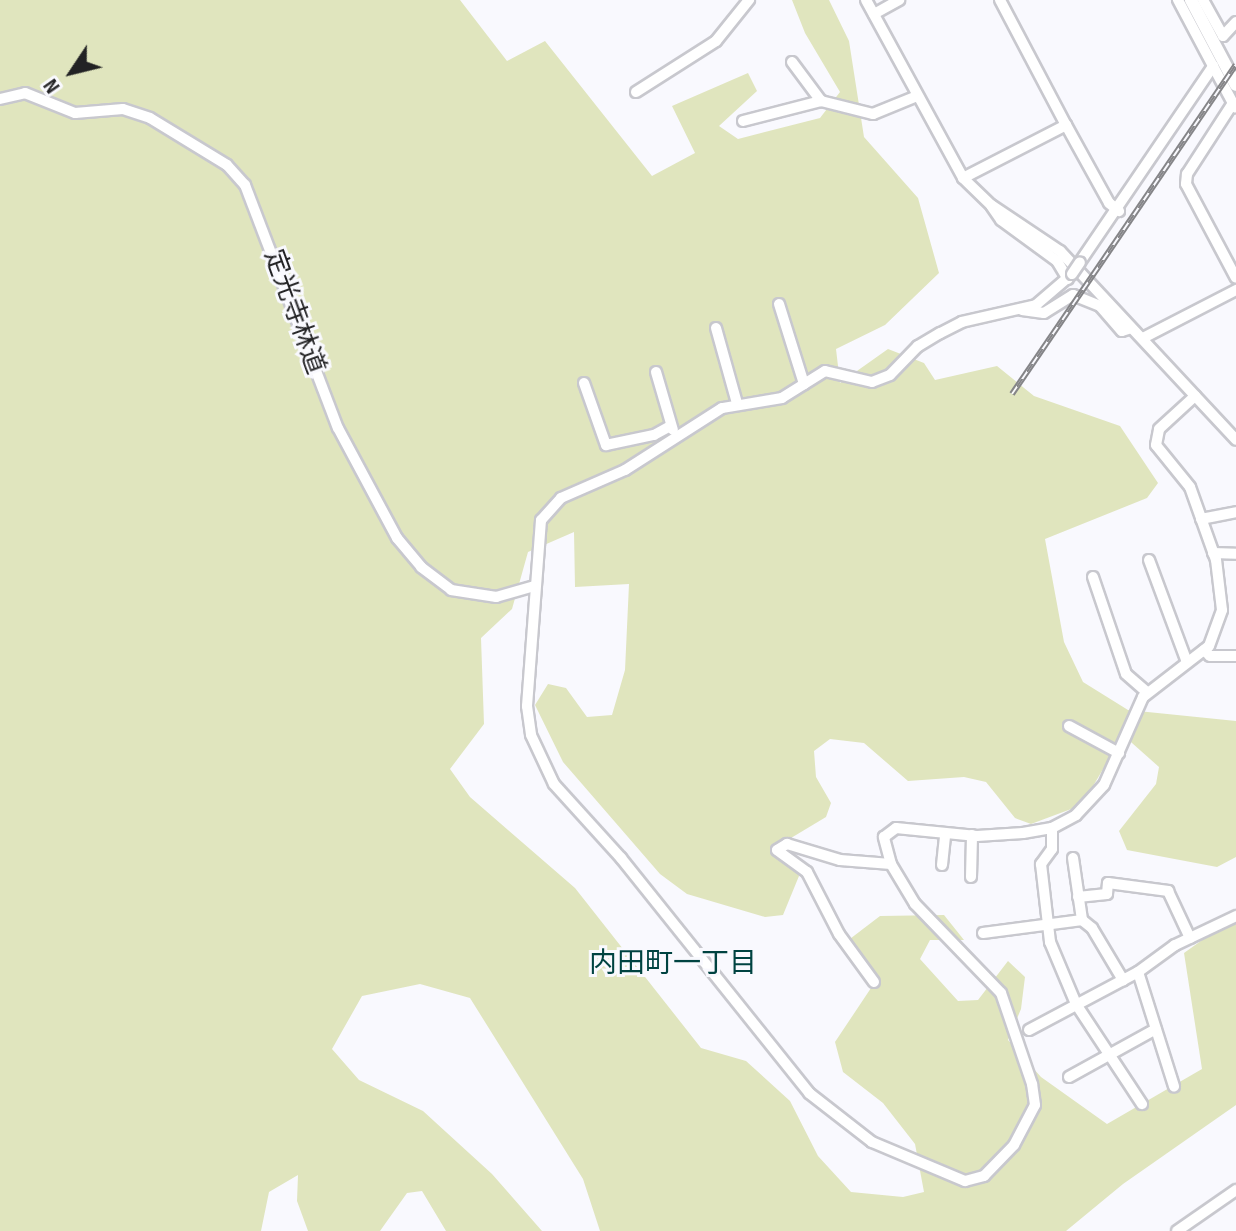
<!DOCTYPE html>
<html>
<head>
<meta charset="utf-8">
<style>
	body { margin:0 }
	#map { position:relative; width:1236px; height:1231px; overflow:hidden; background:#f9f9fe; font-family:"Sofia Sans Condensed","Noto Sans JP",sans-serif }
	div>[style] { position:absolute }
	.green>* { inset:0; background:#e0e5be }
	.roads { filter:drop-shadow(2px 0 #c8c8ce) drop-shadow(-2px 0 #c8c8ce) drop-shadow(0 2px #c8c8ce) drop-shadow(0 -2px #c8c8ce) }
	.minor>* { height:10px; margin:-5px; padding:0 5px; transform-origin:5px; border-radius:5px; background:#fff }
	.tertiary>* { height:12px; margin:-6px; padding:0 6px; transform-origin:6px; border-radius:6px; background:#fff }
	.rail>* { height:6px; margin-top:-3px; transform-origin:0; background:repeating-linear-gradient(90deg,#f9f9fe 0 9px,#858588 0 18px); box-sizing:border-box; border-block:2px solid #858588 }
	.bridges { filter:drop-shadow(2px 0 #c8c8ce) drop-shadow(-2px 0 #c8c8ce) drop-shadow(0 2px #c8c8ce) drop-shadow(0 -2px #c8c8ce) }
	.minor-bridge>* { height:10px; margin:-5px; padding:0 5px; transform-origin:5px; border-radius:5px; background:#fff }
	span { translate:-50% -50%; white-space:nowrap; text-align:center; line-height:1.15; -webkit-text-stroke:6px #f9f9fe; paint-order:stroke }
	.street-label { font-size:26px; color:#222224 }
	.neighbourhood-label { font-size:28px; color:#004341 }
	.north { position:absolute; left:32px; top:32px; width:80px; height:80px; -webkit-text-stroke:6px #f9f9fe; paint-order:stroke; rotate:235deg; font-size:22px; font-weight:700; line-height:32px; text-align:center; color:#222224 }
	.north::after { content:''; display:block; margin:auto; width:28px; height:36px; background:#222224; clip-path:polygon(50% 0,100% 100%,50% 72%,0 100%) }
</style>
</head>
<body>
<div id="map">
	<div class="green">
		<div style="clip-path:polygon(0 0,460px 0,507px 61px,545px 41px,652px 176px,695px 153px,672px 106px,748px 73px,757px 91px,719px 126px,738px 139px,820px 118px,840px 92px,805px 33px,792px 0,829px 0,849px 41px,864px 137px,918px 198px,939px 273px,885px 325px,836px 349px,840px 383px,888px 349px,924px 363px,935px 380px,997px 366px,1034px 396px,1120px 426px,1158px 483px,1147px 498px,1045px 539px,1064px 642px,1083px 682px,1128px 710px,1236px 721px,1236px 857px,1217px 867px,1127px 850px,1119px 831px,1156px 784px,1159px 767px,1123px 735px,1082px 805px,1031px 824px,1015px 818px,986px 782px,964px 777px,908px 781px,864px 743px,830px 739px,814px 751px,816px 777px,831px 803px,826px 817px,791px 838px,799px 876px,783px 915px,765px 917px,687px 894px,660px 874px,563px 762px,535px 705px,548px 684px,566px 688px,587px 717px,612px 715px,625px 670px,629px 584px,575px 587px,574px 532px,528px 552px,512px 609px,481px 638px,484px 724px,450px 769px,470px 797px,575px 888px,701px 1048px,746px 1061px,790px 1101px,818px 1156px,851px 1192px,903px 1197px,924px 1192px,915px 1144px,883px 1103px,843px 1072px,835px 1042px,873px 985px,842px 945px,880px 916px,944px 915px,964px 940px,930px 940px,920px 959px,958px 1001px,978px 1000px,1008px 961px,1025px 977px,1021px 1009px,1008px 1040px,1041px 1077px,1107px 1124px,1202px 1069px,1184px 953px,1212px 933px,1236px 924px,1236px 1105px,1123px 1184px,1066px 1231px,600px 1231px,583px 1179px,470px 998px,420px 984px,362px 996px,332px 1049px,359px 1080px,423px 1111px,492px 1174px,542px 1231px,446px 1231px,422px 1191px,407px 1193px,380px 1231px,308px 1231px,297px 1201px,298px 1175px,269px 1192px,261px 1231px,0 1231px)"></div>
	</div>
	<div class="roads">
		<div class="minor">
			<div style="left:866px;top:0;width:203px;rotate:61.4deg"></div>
			<div style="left:963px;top:178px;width:39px;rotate:44deg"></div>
			<div style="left:991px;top:205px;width:83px;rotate:33.7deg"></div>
			<div style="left:1060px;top:251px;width:258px;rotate:47deg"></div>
			<div style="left:1000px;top:0;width:141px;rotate:62.2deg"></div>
			<div style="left:1203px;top:0;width:41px;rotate:60.9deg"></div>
			<div style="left:1223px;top:36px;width:19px;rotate:-47deg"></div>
			<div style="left:874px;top:14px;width:29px;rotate:-29deg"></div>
			<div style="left:792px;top:62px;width:49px;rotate:53.4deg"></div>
			<div style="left:1213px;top:66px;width:47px;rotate:61.8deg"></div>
			<div style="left:636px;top:92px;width:95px;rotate:-32.5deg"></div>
			<div style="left:716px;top:41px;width:53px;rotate:-51.2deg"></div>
			<div style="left:0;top:99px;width:26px;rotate:-13deg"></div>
			<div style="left:25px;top:93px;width:54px;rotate:21.8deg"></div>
			<div style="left:75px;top:113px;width:48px;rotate:-4.8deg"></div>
			<div style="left:123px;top:109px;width:28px;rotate:18deg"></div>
			<div style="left:150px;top:118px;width:90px;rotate:31.4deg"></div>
			<div style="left:227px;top:165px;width:27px;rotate:48deg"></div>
			<div style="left:245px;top:185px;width:260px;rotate:69.1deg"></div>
			<div style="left:338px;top:428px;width:125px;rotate:61.8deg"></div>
			<div style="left:397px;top:538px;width:38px;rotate:50deg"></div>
			<div style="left:421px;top:567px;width:38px;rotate:37deg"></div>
			<div style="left:451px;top:590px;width:46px;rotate:8.8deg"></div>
			<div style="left:496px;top:597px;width:40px;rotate:-16deg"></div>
			<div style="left:1233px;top:103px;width:85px;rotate:122.9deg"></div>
			<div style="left:1187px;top:174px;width:10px;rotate:96deg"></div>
			<div style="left:1186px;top:184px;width:106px;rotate:62deg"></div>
			<div style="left:743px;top:121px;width:81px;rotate:-14.4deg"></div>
			<div style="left:821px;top:101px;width:54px;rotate:14deg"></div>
			<div style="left:873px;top:114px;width:48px;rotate:-22.2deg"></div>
			<div style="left:963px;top:178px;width:116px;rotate:-27.2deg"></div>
			<div style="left:1066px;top:125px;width:89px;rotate:61.1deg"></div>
			<div style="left:1109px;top:203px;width:13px;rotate:39deg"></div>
			<div style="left:992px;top:207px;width:16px;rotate:55deg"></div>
			<div style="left:1001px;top:220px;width:69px;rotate:36.2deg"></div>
			<div style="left:1057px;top:261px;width:21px;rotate:59deg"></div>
			<div style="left:1080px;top:262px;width:237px;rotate:-55.8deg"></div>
			<div style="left:1213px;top:66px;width:75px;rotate:-117.9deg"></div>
			<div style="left:1072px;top:274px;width:48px;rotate:139.3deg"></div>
			<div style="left:1036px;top:305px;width:76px;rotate:167.1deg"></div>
			<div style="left:962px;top:322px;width:25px;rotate:153deg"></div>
			<div style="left:940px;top:333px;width:26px;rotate:149deg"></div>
			<div style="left:918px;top:346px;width:40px;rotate:134deg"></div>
			<div style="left:890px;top:375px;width:19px;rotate:159deg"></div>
			<div style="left:872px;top:382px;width:48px;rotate:-166.8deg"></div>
			<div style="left:825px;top:371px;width:51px;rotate:147.9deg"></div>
			<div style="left:782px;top:398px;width:61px;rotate:170.5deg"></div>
			<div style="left:722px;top:408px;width:115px;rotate:147.4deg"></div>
			<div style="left:625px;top:470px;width:70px;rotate:156.4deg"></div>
			<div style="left:561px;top:498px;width:30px;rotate:132deg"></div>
			<div style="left:541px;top:520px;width:187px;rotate:94.3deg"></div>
			<div style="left:527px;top:706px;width:29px;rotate:82deg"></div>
			<div style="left:531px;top:735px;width:54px;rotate:64.9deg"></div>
			<div style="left:554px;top:784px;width:100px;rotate:47.8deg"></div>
			<div style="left:621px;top:858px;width:301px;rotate:51.3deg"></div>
			<div style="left:809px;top:1093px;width:80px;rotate:37.9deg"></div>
			<div style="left:872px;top:1142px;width:101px;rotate:22.8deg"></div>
			<div style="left:965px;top:1181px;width:20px;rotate:-15deg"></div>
			<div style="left:984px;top:1176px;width:43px;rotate:-45.9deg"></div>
			<div style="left:1014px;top:1145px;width:45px;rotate:-62.3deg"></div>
			<div style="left:1035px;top:1105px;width:21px;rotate:-98deg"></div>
			<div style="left:1032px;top:1084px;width:96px;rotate:-108.8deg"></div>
			<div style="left:1001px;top:993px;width:124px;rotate:-134deg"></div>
			<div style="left:915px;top:904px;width:47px;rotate:-121deg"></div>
			<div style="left:891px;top:864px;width:28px;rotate:-105deg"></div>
			<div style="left:884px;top:837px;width:15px;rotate:-37deg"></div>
			<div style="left:896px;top:828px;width:81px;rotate:5.6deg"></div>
			<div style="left:977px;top:836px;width:46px;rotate:-3.7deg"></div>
			<div style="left:1023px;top:833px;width:29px;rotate:-10deg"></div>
			<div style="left:1052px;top:828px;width:27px;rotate:-28deg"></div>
			<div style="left:1076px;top:815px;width:41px;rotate:-47deg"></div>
			<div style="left:1104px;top:785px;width:96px;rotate:-66.1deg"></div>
			<div style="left:1143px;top:697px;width:83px;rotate:-37.7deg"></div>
			<div style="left:1209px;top:646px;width:38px;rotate:-70deg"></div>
			<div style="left:1222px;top:610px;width:50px;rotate:-96.8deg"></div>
			<div style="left:1216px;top:560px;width:77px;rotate:-109.6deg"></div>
			<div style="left:1190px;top:487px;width:54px;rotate:-129deg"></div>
			<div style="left:1156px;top:445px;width:16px;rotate:-79deg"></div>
			<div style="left:1159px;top:429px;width:49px;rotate:-42.5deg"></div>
			<div style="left:779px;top:304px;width:84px;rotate:72.6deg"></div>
			<div style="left:1022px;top:310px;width:22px;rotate:8deg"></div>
			<div style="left:1044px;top:313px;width:34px;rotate:-32deg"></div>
			<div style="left:1073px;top:295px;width:29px;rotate:22deg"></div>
			<div style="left:1100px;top:306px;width:33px;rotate:49deg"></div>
			<div style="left:1122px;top:331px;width:9px;rotate:-18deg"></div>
			<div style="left:716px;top:328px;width:78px;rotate:74.4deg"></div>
			<div style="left:1143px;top:338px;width:105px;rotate:-27.3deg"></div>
			<div style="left:656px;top:372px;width:60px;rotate:73.7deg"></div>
			<div style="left:584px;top:383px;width:66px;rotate:70.5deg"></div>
			<div style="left:606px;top:445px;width:49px;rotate:-11.8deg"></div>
			<div style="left:654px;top:435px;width:18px;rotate:-29deg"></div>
			<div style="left:1201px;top:519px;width:36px;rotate:-11deg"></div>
			<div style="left:1213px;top:553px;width:23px;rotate:2deg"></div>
			<div style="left:1149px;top:560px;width:109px;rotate:69.6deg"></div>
			<div style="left:1093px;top:577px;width:102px;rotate:71.2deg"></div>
			<div style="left:1126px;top:674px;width:28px;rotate:41deg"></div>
			<div style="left:1204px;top:650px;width:8px;rotate:45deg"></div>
			<div style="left:1210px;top:656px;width:26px"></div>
			<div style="left:1069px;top:726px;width:57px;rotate:28.4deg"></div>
			<div style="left:1052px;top:828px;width:21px;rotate:90deg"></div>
			<div style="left:1052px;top:849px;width:19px;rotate:126deg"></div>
			<div style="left:1041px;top:864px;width:79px;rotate:83.4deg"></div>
			<div style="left:1050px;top:942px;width:67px;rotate:67.2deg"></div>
			<div style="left:1076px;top:1004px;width:120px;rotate:56.6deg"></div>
			<div style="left:1073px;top:858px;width:63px;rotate:81.7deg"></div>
			<div style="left:942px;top:865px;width:31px;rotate:-84deg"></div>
			<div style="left:971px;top:877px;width:42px;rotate:-88.6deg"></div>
			<div style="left:1078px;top:897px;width:29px;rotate:-6deg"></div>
			<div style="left:1107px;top:894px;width:11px;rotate:-85deg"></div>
			<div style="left:1108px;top:883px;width:61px;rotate:7.6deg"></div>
			<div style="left:1168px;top:891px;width:52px;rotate:64.9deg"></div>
			<div style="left:983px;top:933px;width:100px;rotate:-7.5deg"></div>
			<div style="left:1082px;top:920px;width:13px;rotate:39deg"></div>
			<div style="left:1092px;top:928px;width:61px;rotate:59.2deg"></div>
			<div style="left:1138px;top:972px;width:120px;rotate:72.5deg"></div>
			<div style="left:874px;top:982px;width:59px;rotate:-126.1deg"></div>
			<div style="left:839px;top:934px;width:70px;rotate:-117.3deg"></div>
			<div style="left:807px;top:872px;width:37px;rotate:-144deg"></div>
			<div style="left:777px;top:850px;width:12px;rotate:-31deg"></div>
			<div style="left:787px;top:844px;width:55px;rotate:16.8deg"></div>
			<div style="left:840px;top:860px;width:51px;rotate:4.5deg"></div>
			<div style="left:1029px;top:1030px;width:123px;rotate:-28deg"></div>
			<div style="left:1138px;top:972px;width:46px;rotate:-36.1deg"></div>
			<div style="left:1175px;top:945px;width:68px;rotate:-25.4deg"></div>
			<div style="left:1069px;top:1077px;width:99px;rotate:-28.9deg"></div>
			<div style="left:1177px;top:1231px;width:72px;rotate:-34.8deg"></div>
		</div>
		<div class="tertiary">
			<div style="left:1191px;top:0;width:96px;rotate:62.1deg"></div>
		</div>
	</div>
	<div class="rail">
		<div style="left:1012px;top:394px;width:398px;rotate:-55.8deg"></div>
	</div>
	<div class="bridges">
		<div class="minor-bridge">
			<div style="left:1072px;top:274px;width:14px;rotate:-56deg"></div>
		</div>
	</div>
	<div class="street-label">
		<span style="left:294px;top:312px;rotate:70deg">定光寺林道</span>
	</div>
	<div class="neighbourhood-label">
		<span style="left:673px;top:964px">内田町一丁目</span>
	</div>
	<div class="north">N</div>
</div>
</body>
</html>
